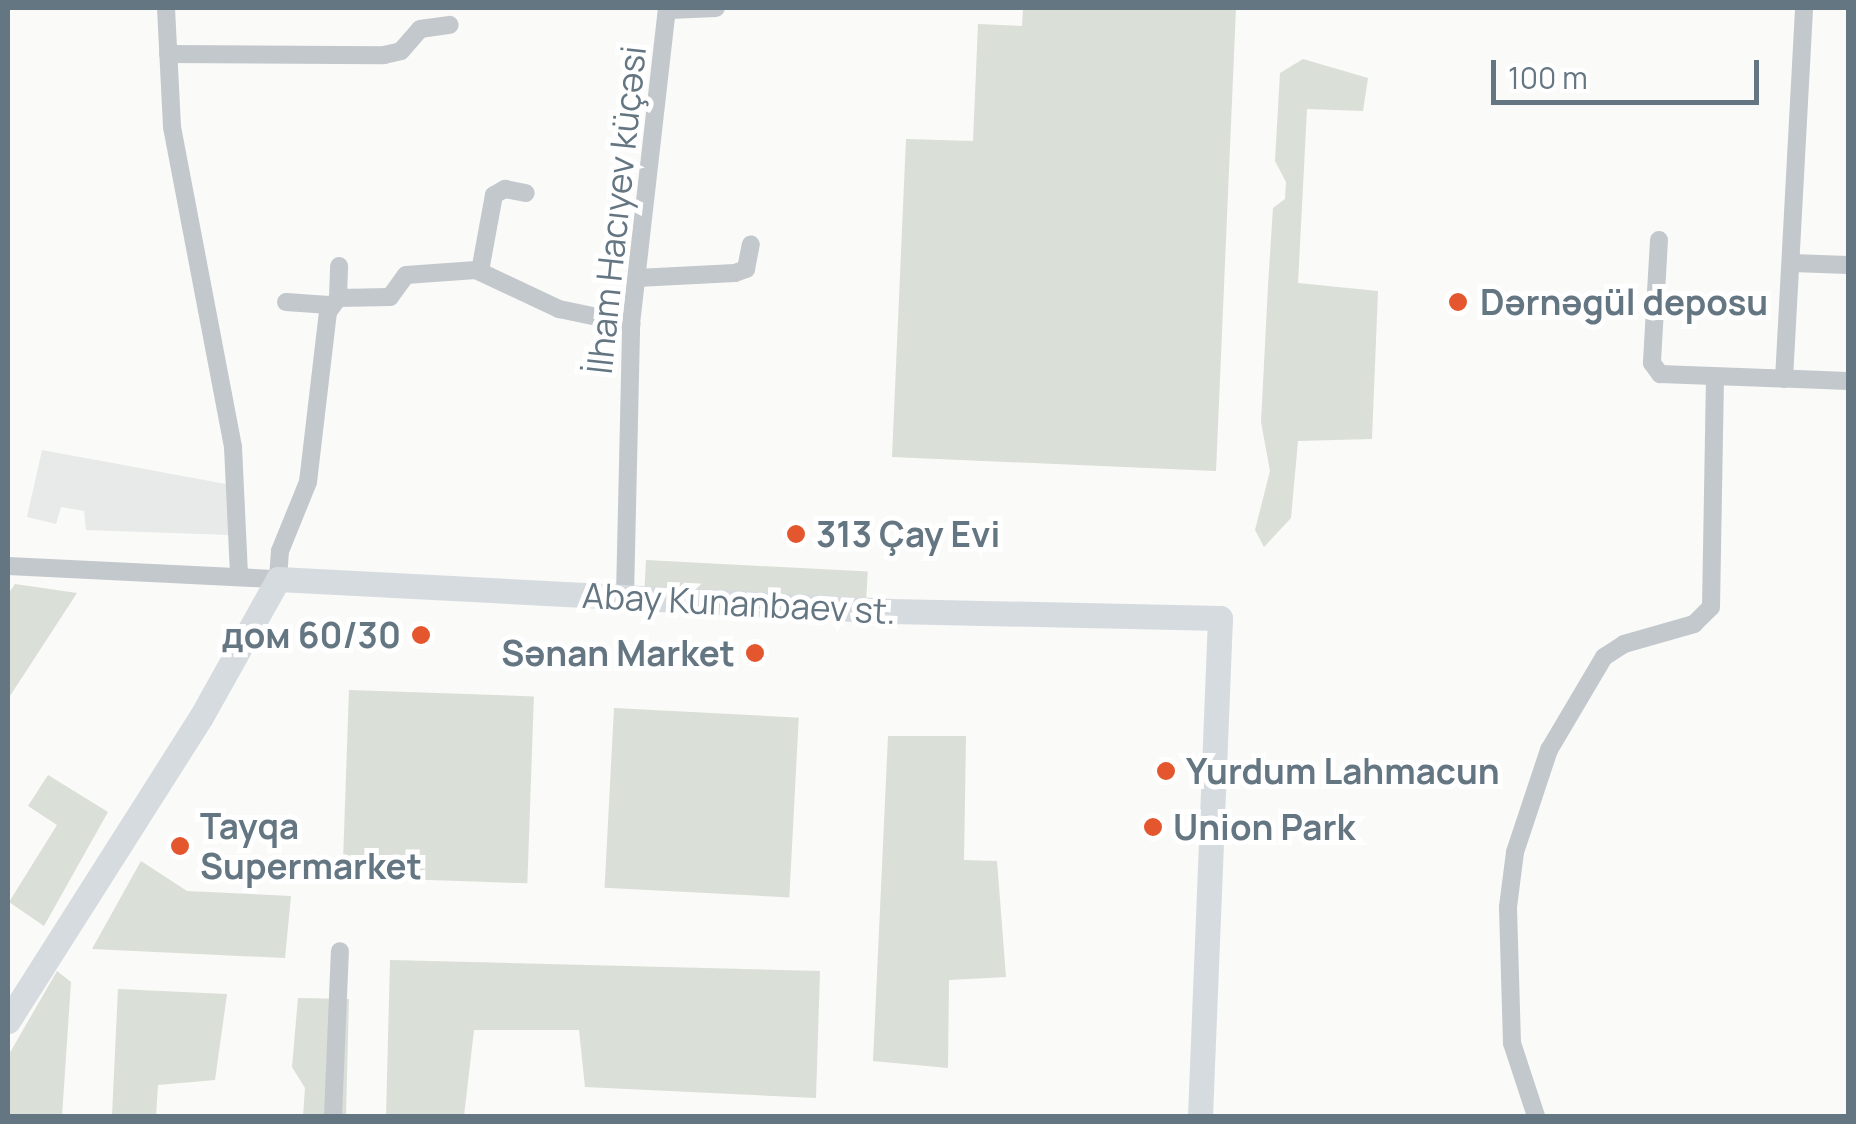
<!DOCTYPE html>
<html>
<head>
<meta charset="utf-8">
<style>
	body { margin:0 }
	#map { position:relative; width:1856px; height:1124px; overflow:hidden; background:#fafaf8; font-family:Manrope,sans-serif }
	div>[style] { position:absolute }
	.built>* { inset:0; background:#e8e9e9 }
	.green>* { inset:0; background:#dadfd7; transform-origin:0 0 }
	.street>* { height:18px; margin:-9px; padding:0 9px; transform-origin:9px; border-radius:9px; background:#c3c8cc }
	.secondary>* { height:25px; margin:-12.5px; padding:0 12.5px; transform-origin:12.5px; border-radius:12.5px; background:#d6dbdf }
	.dots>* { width:28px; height:28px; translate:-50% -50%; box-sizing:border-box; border:5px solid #fff; border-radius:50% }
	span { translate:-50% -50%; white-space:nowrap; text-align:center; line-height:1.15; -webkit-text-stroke:10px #fff; paint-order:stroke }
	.street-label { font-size:35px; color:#657683 }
	.poi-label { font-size:35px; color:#657683; font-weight:700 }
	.left { translate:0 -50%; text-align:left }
	.right { translate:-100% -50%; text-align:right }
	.frame { position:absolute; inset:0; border:10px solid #657683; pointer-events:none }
	.scale { position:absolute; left:1491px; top:60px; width:268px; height:45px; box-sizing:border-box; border:5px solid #657683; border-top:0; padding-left:12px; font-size:30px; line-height:35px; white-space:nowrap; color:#657683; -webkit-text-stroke:8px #fff; paint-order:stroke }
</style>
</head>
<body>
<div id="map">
	<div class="built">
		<div style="clip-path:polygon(42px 450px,226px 484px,229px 535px,86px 530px,84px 511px,61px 507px,56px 524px,27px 517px)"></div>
	</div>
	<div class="green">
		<div style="clip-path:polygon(1023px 8px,1236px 8px,1216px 471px,892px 457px,906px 139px,973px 141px,978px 24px,1022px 26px)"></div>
		<div style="clip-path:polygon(1303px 59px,1368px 78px,1363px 111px,1307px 109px,1298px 283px,1378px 291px,1372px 439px,1298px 441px,1291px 518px,1264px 547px,1255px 530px,1270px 471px,1261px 422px,1268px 286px,1273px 208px,1285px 199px,1286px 182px,1275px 161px,1280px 73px)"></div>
		<div style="left:646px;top:560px;width:222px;height:35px;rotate:3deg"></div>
		<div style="clip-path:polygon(15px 584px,77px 593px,8px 699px,8px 594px)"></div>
		<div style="left:349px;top:690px;width:185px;height:187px;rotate:2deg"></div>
		<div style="left:614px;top:708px;width:185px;height:180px;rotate:3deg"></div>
		<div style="clip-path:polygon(888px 736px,966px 736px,964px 860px,997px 861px,1006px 977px,949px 980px,948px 1068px,873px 1061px)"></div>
		<div style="clip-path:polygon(48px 775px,108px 812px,44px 926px,9px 902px,57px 825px,28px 806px)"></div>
		<div style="clip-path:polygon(141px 861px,187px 891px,291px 896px,285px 958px,92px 949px)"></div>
		<div style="clip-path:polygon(390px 960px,820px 971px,816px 1098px,585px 1087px,579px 1030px,474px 1030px,464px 1116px,386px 1116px)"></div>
		<div style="clip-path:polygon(57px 971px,71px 982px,62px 1116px,8px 1116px,8px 1056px)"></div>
		<div style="clip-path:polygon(118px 989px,227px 994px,215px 1080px,158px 1085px,156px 1116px,112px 1116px)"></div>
		<div style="clip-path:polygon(298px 998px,349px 999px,346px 1116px,303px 1116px,305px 1088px,292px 1067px)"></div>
	</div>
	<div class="street">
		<div style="left:166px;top:8px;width:119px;rotate:87.1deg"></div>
		<div style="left:172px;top:127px;width:326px;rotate:79.2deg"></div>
		<div style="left:233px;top:447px;width:129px;rotate:87.3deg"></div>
		<div style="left:670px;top:10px;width:46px;rotate:-2.5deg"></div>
		<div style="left:168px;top:54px;width:216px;rotate:0.3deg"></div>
		<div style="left:384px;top:55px;width:17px;rotate:-13deg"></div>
		<div style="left:401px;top:51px;width:29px;rotate:-49deg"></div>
		<div style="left:420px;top:29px;width:30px;rotate:-8deg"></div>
		<div style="left:1659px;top:240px;width:123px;rotate:93.3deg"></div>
		<div style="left:1652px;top:363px;width:14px;rotate:54deg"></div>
		<div style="left:1660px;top:374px;width:188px;rotate:2.1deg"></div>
		<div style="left:1792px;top:263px;width:56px;rotate:2deg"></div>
		<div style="left:480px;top:271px;width:77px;rotate:-79.6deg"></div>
		<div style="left:494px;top:195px;width:13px;rotate:-29deg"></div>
		<div style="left:505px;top:189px;width:21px;rotate:11deg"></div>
		<div style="left:637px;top:278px;width:98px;rotate:-2.9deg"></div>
		<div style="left:735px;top:273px;width:12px;rotate:-20deg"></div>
		<div style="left:746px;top:269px;width:25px;rotate:-79deg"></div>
		<div style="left:338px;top:298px;width:32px;rotate:-88deg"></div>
		<div style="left:286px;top:302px;width:43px;rotate:4deg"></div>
		<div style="left:1784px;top:379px;width:372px;rotate:-86.9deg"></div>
		<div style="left:8px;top:566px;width:270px;rotate:2.8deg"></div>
		<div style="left:278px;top:579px;width:28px;rotate:-86deg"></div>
		<div style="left:280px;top:551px;width:74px;rotate:-67.9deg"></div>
		<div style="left:308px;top:482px;width:171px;rotate:-83.3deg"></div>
		<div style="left:328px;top:312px;width:17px;rotate:-54deg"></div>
		<div style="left:338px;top:298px;width:52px;rotate:-1.1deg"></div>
		<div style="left:390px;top:297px;width:27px;rotate:-54deg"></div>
		<div style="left:406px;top:275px;width:70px;rotate:-4.1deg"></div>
		<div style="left:476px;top:270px;width:92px;rotate:25.2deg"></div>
		<div style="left:559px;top:309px;width:74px;rotate:11.8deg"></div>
		<div style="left:625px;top:596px;width:272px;rotate:-88.7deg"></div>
		<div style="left:631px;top:324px;width:318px;rotate:-83.5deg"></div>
		<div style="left:333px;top:1116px;width:165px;rotate:-87.6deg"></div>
		<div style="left:1536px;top:1116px;width:77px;rotate:-108.2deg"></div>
		<div style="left:1512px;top:1043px;width:136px;rotate:-91.7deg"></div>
		<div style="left:1508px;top:907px;width:55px;rotate:-82.7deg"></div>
		<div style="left:1515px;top:852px;width:108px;rotate:-71.6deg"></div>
		<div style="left:1549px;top:750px;width:108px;rotate:-59.4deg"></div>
		<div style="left:1604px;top:657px;width:24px;rotate:-33deg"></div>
		<div style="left:1624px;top:644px;width:73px;rotate:-15.9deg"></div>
		<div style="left:1694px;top:624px;width:24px;rotate:-45deg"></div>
		<div style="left:1711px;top:607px;width:230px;rotate:-89deg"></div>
	</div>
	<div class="secondary">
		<div style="left:8px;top:1021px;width:360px;rotate:-57.6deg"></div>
		<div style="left:201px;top:717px;width:158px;rotate:-60.8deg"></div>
		<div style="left:278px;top:579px;width:614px;rotate:2.99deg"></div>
		<div style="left:891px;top:611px;width:329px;rotate:1.2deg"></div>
		<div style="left:1220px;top:618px;width:498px;rotate:92.3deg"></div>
	</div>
	<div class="dots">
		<div style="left:1458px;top:302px;background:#e4572e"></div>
		<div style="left:796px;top:534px;background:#e4572e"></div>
		<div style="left:421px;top:635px;background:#e4572e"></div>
		<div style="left:755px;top:653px;background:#e4572e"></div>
		<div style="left:1166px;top:771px;background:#e4572e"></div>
		<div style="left:1153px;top:827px;background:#e4572e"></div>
		<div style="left:180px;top:846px;background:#e4572e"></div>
	</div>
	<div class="street-label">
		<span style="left:616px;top:210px;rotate:-84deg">İlham Hacıyev küçəsi</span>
		<span style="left:739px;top:603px;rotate:3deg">Abay Kunanbaev st.</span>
	</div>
	<div class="poi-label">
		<span class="left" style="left:1480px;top:302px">Dərnəgül deposu</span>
		<span class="left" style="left:816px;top:534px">313 Çay Evi</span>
		<span class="right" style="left:401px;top:635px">дом 60/30</span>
		<span class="right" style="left:735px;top:653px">Sənan Market</span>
		<span class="left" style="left:1186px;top:771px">Yurdum Lahmacun</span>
		<span class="left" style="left:200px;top:846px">Tayqa<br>Supermarket</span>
		<span class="left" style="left:1173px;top:827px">Union Park</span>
	</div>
	<div class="frame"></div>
	<div class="scale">100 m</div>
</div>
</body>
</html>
